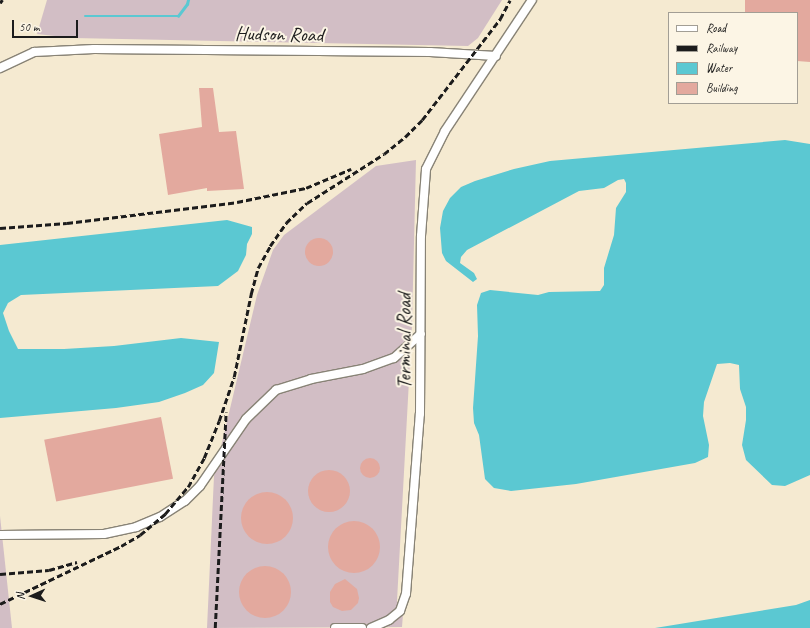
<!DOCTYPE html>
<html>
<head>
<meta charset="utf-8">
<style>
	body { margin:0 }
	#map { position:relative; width:810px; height:628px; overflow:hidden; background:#f5ead1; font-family:Caveat,sans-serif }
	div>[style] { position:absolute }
	.industrial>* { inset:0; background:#d2bec5 }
	.water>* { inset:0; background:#5bc8d2 }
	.stream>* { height:2.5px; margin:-1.25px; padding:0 1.25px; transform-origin:1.25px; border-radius:1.25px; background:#5bc8d2 }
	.building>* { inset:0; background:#e3a99e; transform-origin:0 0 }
	.round { border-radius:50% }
	.roads { filter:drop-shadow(1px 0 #888376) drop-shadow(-1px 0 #888376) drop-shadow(0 1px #888376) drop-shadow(0 -1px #888376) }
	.minor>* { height:8px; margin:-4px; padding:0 4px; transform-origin:4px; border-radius:4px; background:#fff }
	.rail>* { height:2.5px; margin-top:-1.25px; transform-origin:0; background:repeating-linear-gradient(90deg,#1c1c1c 0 6px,transparent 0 9px) }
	span { translate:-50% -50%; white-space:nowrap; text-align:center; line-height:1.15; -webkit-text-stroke:4px #fcf5e5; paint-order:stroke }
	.street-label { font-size:20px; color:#1c1c1c }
	.legend { position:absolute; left:668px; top:12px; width:130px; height:92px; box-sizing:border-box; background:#fcf5e5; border:1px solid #a29e95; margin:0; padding:5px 7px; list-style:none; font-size:12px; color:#1c1c1c }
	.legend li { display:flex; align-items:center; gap:8px; height:20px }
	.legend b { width:20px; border:1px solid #a29e95 }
	.north { position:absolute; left:12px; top:576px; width:40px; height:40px; -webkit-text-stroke:3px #fcf5e5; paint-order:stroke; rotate:267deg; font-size:11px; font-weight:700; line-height:16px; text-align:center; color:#1c1c1c }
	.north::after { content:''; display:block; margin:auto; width:14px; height:18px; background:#1c1c1c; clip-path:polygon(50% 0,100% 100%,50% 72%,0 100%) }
	.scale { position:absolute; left:12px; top:20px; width:66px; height:18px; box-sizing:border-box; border:2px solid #1c1c1c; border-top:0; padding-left:5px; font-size:12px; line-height:14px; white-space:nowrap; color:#1c1c1c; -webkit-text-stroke:3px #fcf5e5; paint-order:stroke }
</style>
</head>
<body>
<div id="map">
	<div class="industrial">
		<div style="clip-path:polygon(47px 0,502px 0,478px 38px,468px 46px,73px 38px,37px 34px)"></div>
		<div style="clip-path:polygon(416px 160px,412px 325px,397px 601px,403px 614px,402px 627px,207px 628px,214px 476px,257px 295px,273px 250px,284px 235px,376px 166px)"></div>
		<div style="clip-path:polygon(0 516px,12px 628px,0 628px)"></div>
	</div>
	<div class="water">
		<div style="clip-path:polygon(785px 140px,810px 144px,810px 475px,785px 486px,772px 485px,746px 460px,742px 445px,746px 420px,746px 407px,740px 389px,739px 365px,730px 363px,717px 364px,704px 402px,703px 416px,709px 445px,708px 457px,695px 463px,576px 484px,511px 491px,494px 488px,485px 479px,479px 435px,474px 423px,473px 408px,478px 336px,477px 305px,481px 293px,490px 290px,538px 295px,549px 292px,600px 291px,604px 285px,604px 268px,614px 235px,616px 208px,626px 192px,626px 183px,624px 179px,618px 180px,604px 188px,579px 191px,467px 250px,461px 257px,460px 263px,474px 273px,477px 279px,473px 282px,446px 261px,442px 253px,440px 228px,443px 211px,450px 198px,461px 187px,475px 181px,514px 169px,550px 161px)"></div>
		<div style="clip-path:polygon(227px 220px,252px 227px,252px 234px,247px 244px,246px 255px,238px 271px,218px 286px,21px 295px,8px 303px,3px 313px,9px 331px,18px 349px,64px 349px,114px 346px,181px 338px,219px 342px,214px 373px,203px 385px,185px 393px,159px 402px,116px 408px,0 418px,0 245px)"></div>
		<div style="clip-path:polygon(810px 600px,810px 628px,655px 628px,796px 605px)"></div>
	</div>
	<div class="stream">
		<div style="left:85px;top:16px;width:93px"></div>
		<div style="left:178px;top:16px;width:15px;rotate:-53deg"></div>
		<div style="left:187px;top:4px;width:4px;rotate:-76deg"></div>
	</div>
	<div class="building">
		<div style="clip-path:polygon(745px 0,810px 0,810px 62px,797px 61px,797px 13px,745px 13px)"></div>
		<div style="clip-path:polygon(199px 88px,213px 88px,219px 132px,236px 131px,244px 189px,207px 191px,207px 188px,168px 195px,159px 134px,202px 127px)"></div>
		<div class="round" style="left:305px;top:238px;width:28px;height:28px"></div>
		<div style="left:161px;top:417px;width:63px;height:119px;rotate:79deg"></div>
		<div class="round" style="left:360px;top:458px;width:20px;height:20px"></div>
		<div class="round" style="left:308px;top:470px;width:42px;height:42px"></div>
		<div class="round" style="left:241px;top:492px;width:52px;height:52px"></div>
		<div class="round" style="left:328px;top:521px;width:52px;height:52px"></div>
		<div class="round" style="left:239px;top:566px;width:52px;height:52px"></div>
		<div style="clip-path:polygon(345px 579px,357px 589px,359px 598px,358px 603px,351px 610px,342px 611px,333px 607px,330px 602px,330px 592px,335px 584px)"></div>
	</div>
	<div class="roads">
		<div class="minor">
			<div style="left:0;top:68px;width:38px;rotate:-25deg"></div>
			<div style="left:34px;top:52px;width:60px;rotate:-2.9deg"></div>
			<div style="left:94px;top:49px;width:336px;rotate:0.5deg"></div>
			<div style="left:430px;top:52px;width:66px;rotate:3.5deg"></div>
			<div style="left:0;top:535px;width:104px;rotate:-0.6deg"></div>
			<div style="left:104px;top:534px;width:33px;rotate:-12deg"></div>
			<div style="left:136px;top:527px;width:26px;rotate:-23deg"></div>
			<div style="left:160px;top:517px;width:30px;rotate:-33deg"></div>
			<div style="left:185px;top:501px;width:21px;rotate:-45deg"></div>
			<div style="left:200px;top:486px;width:81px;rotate:-55.5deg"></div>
			<div style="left:246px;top:419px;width:42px;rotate:-44deg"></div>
			<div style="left:276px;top:390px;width:37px;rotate:-17deg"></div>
			<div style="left:311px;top:379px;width:53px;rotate:-10.9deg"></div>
			<div style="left:363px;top:369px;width:33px;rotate:-20deg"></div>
			<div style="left:394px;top:358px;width:36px;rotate:-42deg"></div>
			<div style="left:335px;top:628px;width:27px"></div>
			<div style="left:371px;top:628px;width:20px;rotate:-24deg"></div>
			<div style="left:389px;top:620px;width:14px;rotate:-39deg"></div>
			<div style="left:400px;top:611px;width:18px;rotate:-71deg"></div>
			<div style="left:406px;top:594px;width:181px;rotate:-85.6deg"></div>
			<div style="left:420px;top:414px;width:178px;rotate:-89.7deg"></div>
			<div style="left:421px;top:236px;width:67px;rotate:-85.7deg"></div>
			<div style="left:426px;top:169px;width:42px;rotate:-63.4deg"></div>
			<div style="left:445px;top:131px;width:157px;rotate:-56.4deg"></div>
		</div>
	</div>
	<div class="rail">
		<div style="left:0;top:3px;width:4px;rotate:-56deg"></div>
		<div style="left:0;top:228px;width:67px;rotate:-4.3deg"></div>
		<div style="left:67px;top:223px;width:171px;rotate:-7deg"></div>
		<div style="left:237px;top:202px;width:70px;rotate:-11.5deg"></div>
		<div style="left:306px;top:188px;width:49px;rotate:-22.9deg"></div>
		<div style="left:0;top:574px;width:49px;rotate:-4.7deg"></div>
		<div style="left:49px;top:570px;width:29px;rotate:-16deg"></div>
		<div style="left:0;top:604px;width:134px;rotate:-25.6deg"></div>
		<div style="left:121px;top:546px;width:22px;rotate:-30deg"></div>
		<div style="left:140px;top:535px;width:33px;rotate:-40deg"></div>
		<div style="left:165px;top:514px;width:35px;rotate:-50deg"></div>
		<div style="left:188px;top:487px;width:33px;rotate:-61deg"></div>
		<div style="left:204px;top:458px;width:40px;rotate:-68deg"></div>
		<div style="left:219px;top:421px;width:46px;rotate:-71.2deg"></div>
		<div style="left:234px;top:377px;width:85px;rotate:-78.4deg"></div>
		<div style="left:251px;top:294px;width:27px;rotate:-75deg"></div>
		<div style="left:258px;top:268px;width:25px;rotate:-61deg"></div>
		<div style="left:270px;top:246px;width:28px;rotate:-55deg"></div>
		<div style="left:286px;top:223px;width:29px;rotate:-44deg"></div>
		<div style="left:307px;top:203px;width:91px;rotate:-32.5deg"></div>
		<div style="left:384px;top:154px;width:27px;rotate:-39deg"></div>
		<div style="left:405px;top:137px;width:24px;rotate:-45deg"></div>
		<div style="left:422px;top:120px;width:128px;rotate:-52.3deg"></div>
		<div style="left:500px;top:19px;width:21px;rotate:-62deg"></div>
		<div style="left:215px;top:628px;width:216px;rotate:-87.1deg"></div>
	</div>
	<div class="street-label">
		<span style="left:279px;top:34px;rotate:1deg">Hudson Road</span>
		<span style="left:404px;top:341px;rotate:-90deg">Terminal Road</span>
	</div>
	<ul class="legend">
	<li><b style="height:5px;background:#fff"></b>Road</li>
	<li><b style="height:5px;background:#1c1c1c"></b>Railway</li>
	<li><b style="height:11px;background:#5bc8d2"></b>Water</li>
	<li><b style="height:11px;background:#e3a99e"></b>Building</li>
	</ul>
	<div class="north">N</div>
	<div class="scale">50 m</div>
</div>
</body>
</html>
